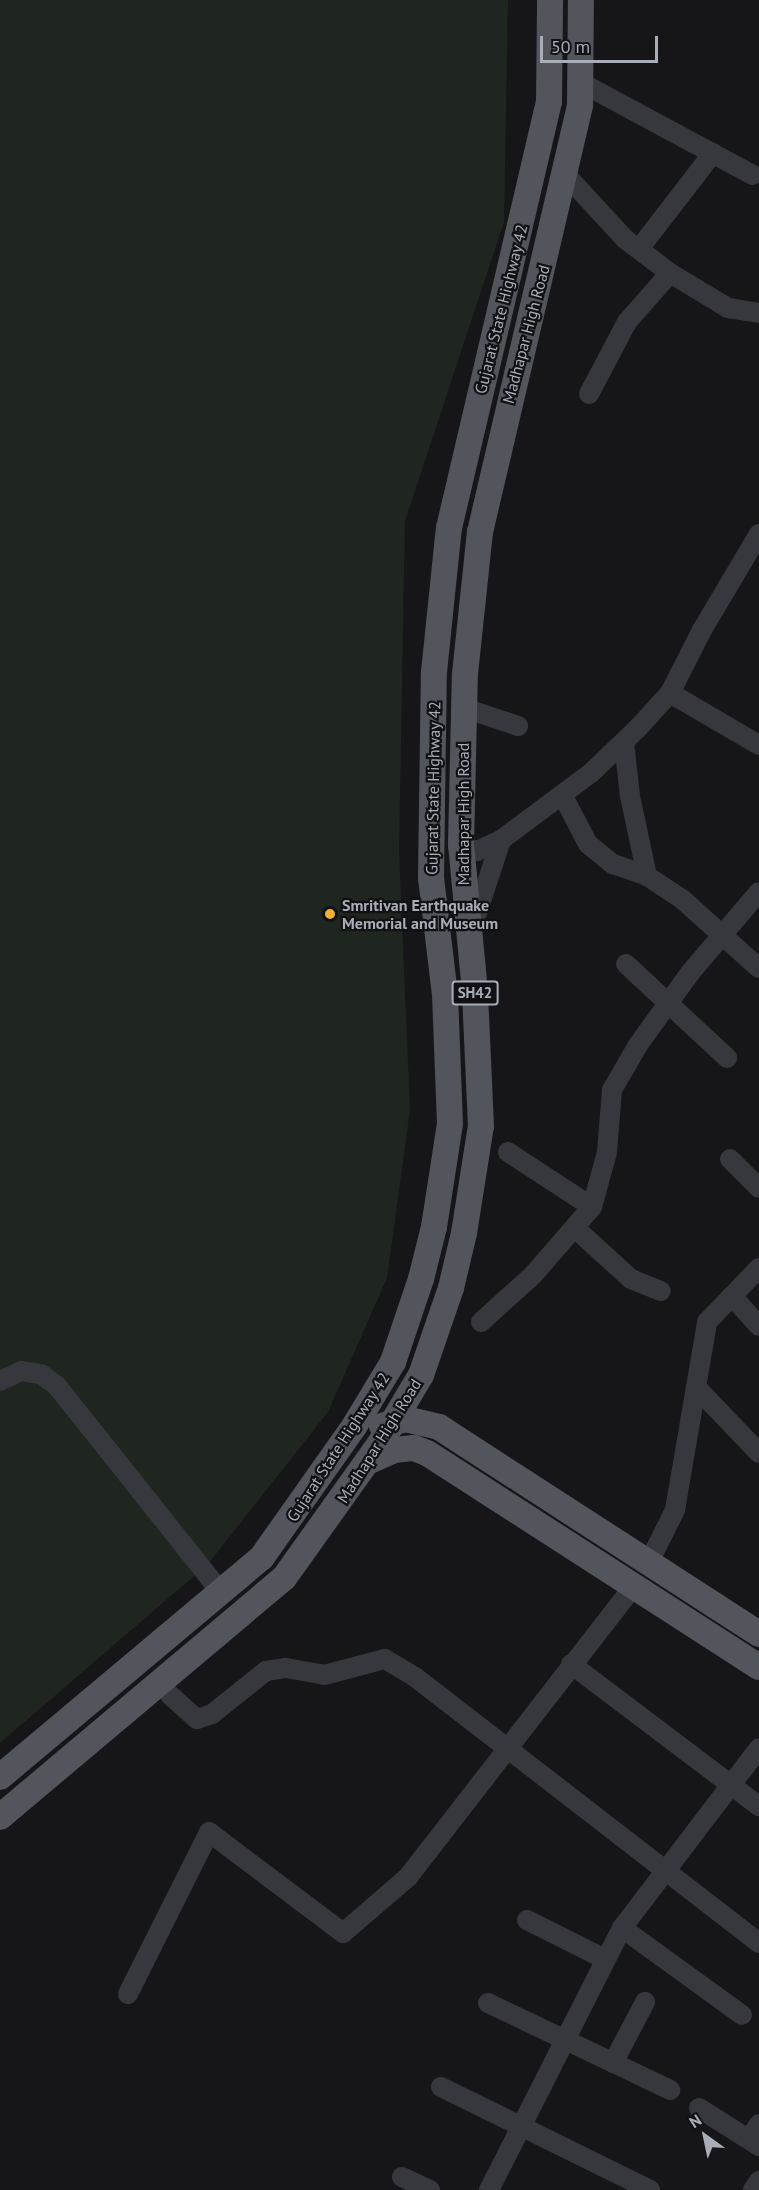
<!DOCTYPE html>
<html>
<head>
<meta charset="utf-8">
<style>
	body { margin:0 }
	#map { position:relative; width:759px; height:2190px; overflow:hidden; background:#161618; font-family:"PT Sans",sans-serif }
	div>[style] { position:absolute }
	.green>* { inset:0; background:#1e261f }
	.minor>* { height:20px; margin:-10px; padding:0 10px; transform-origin:10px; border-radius:10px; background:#37383d }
	.major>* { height:26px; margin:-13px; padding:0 13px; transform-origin:13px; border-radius:13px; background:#53555c }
	.dots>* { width:16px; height:16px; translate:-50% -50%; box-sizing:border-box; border:3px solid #111113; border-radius:50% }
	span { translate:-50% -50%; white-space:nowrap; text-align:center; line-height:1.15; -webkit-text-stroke:4.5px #111113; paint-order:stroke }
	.shield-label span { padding:2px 4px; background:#111113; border:2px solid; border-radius:4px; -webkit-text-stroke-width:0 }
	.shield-label { font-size:15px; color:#a8adb8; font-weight:700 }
	.street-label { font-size:16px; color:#a8adb8 }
	.poi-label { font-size:16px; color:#a8adb8; font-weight:700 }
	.left { translate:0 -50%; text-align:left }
	.north { position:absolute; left:675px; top:2106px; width:60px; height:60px; -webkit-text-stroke:4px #111113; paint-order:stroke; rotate:327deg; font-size:16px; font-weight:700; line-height:24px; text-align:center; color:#a8adb8 }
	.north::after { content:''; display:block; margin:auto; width:21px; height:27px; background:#a8adb8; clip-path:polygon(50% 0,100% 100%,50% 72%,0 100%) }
	.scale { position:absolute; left:540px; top:36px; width:118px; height:27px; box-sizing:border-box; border:3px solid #a8adb8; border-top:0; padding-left:8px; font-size:18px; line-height:21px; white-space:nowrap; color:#a8adb8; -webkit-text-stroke:4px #111113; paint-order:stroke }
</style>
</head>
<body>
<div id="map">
	<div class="green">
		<div style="clip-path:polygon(0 0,508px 0,504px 222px,405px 521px,399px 850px,410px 1110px,387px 1278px,328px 1412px,208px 1564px,0 1743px)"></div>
	</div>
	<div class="minor">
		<div style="left:580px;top:82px;width:196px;rotate:28.3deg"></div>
		<div style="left:566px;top:175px;width:87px;rotate:47.3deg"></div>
		<div style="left:625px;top:239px;width:56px;rotate:37.1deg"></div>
		<div style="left:639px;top:249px;width:121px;rotate:-52.4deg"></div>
		<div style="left:589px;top:394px;width:81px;rotate:-62.2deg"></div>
		<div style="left:627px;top:322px;width:65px;rotate:-48.7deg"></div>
		<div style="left:670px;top:273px;width:68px;rotate:31.1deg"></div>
		<div style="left:728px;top:308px;width:31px;rotate:9deg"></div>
		<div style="left:670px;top:693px;width:103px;rotate:30.3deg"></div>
		<div style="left:464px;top:708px;width:57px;rotate:18.4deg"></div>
		<div style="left:624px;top:742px;width:54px;rotate:83.7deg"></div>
		<div style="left:630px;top:796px;width:82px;rotate:78deg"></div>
		<div style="left:563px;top:796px;width:54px;rotate:62.5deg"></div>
		<div style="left:588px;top:844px;width:32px;rotate:39deg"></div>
		<div style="left:613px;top:864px;width:36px;rotate:19deg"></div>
		<div style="left:647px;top:876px;width:42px;rotate:33.3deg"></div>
		<div style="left:682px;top:899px;width:103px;rotate:41.9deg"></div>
		<div style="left:461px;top:845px;width:17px;rotate:21deg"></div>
		<div style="left:477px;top:851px;width:26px;rotate:-25deg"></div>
		<div style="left:501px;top:840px;width:112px;rotate:-36.7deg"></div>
		<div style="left:591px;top:773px;width:65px;rotate:-43.8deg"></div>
		<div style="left:638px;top:728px;width:47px;rotate:-47.6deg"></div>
		<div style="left:670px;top:693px;width:71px;rotate:-63.1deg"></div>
		<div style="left:702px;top:630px;width:112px;rotate:-59.3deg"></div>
		<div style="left:470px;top:934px;width:99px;rotate:-71.7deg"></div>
		<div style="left:626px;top:964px;width:138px;rotate:42.9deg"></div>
		<div style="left:508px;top:1152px;width:100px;rotate:33.2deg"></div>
		<div style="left:730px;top:1159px;width:41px;rotate:45deg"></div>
		<div style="left:576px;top:1229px;width:74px;rotate:42.3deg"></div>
		<div style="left:631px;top:1279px;width:32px;rotate:22deg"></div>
		<div style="left:732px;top:1296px;width:40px;rotate:48deg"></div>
		<div style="left:481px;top:1322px;width:70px;rotate:-42.1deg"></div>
		<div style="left:533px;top:1275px;width:90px;rotate:-49.1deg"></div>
		<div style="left:592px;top:1207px;width:57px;rotate:-74.7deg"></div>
		<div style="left:607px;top:1152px;width:62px;rotate:-85.4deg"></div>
		<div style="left:612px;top:1090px;width:52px;rotate:-60deg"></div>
		<div style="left:638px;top:1045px;width:89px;rotate:-54.2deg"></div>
		<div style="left:690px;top:973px;width:106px;rotate:-49.6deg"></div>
		<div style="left:0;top:1381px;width:23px;rotate:-25deg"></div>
		<div style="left:21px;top:1371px;width:20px;rotate:9deg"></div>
		<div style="left:41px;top:1374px;width:20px;rotate:37deg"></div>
		<div style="left:57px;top:1386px;width:263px;rotate:51.5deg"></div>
		<div style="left:696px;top:1387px;width:91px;rotate:46.3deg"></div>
		<div style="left:648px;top:1564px;width:60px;rotate:-63.4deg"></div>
		<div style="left:675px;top:1510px;width:191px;rotate:-80.3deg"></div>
		<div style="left:707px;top:1322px;width:75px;rotate:-46.1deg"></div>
		<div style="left:571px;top:1664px;width:236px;rotate:37.1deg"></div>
		<div style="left:170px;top:1695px;width:36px;rotate:42deg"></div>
		<div style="left:197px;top:1719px;width:16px;rotate:-18deg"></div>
		<div style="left:212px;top:1714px;width:69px;rotate:-38.5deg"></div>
		<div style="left:266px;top:1671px;width:20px;rotate:-9deg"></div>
		<div style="left:286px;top:1668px;width:39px;rotate:10deg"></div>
		<div style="left:324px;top:1675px;width:63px;rotate:-14.7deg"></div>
		<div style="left:385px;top:1659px;width:35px;rotate:31deg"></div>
		<div style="left:415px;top:1677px;width:435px;rotate:37.7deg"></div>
		<div style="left:527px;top:1920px;width:87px;rotate:26.6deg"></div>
		<div style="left:622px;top:1928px;width:148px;rotate:35.9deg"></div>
		<div style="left:128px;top:1994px;width:181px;rotate:-63.4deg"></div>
		<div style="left:209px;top:1832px;width:168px;rotate:37deg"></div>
		<div style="left:343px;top:1933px;width:86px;rotate:-40.7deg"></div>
		<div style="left:408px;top:1877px;width:367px;rotate:-52.2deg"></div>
		<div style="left:488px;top:2003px;width:202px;rotate:25.5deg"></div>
		<div style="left:613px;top:2063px;width:69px;rotate:-62.3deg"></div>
		<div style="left:441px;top:2087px;width:233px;rotate:26.2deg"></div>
		<div style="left:699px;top:2108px;width:71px;rotate:32.3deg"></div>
		<div style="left:749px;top:2139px;width:18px;rotate:-56deg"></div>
		<div style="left:402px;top:2177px;width:31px;rotate:25deg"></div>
		<div style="left:489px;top:2190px;width:294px;rotate:-63.1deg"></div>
		<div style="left:622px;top:1928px;width:226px;rotate:-52.7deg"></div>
		<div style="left:753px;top:2190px;width:11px;rotate:-56deg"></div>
	</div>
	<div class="major">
		<div style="left:382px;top:1426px;width:24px;rotate:-17deg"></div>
		<div style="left:405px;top:1419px;width:35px;rotate:13deg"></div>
		<div style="left:439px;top:1427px;width:381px;rotate:32.9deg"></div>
		<div style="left:367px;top:1462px;width:30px;rotate:-24deg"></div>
		<div style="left:394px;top:1450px;width:20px;rotate:-6deg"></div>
		<div style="left:414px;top:1448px;width:14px;rotate:21deg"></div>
		<div style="left:427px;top:1453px;width:395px;rotate:32.8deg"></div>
		<div style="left:0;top:1777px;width:342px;rotate:-40deg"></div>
		<div style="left:262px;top:1557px;width:161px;rotate:-54.8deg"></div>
		<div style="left:355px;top:1425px;width:74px;rotate:-58.9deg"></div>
		<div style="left:393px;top:1362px;width:88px;rotate:-71.4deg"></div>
		<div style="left:421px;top:1279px;width:54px;rotate:-76deg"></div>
		<div style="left:434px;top:1227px;width:104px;rotate:-81.2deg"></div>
		<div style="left:450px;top:1124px;width:129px;rotate:-92.2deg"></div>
		<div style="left:445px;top:995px;width:118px;rotate:-96.8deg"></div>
		<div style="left:431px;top:878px;width:206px;rotate:-89.2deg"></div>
		<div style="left:434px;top:672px;width:145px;rotate:-84.1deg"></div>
		<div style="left:449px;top:528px;width:438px;rotate:-76.8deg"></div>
		<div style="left:549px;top:102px;width:102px;rotate:-89.4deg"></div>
		<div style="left:0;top:1817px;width:371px;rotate:-40.1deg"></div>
		<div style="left:284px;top:1578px;width:167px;rotate:-54.5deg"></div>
		<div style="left:381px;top:1442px;width:78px;rotate:-59.2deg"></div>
		<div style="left:421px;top:1375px;width:92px;rotate:-71deg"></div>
		<div style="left:451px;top:1288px;width:57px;rotate:-76.7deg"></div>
		<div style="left:464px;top:1233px;width:108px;rotate:-81deg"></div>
		<div style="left:481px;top:1126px;width:134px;rotate:-92.6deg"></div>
		<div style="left:475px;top:992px;width:148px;rotate:-95.4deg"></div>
		<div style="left:461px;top:845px;width:171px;rotate:-88.7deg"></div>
		<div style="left:465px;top:674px;width:143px;rotate:-84deg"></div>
		<div style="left:480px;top:532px;width:439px;rotate:-76.8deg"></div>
		<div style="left:580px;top:105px;width:105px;rotate:-89.5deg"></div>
	</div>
	<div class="dots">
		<div style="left:330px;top:914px;background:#f2b134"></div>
	</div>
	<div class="shield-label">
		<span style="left:475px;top:993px">SH42</span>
	</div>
	<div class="street-label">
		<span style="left:501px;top:309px;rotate:-76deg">Gujarat State Highway 42</span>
		<span style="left:526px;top:334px;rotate:-75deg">Madhapar High Road</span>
		<span style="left:433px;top:788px;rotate:-89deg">Gujarat State Highway 42</span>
		<span style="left:463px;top:814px;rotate:-90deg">Madhapar High Road</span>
		<span style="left:379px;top:1441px;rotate:-58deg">Madhapar High Road</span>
		<span style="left:338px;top:1447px;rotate:-57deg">Gujarat State Highway 42</span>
	</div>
	<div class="poi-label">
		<span class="left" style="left:342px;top:914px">Smritivan Earthquake<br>Memorial and Museum</span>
	</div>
	<div class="north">N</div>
	<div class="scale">50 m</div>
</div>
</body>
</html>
